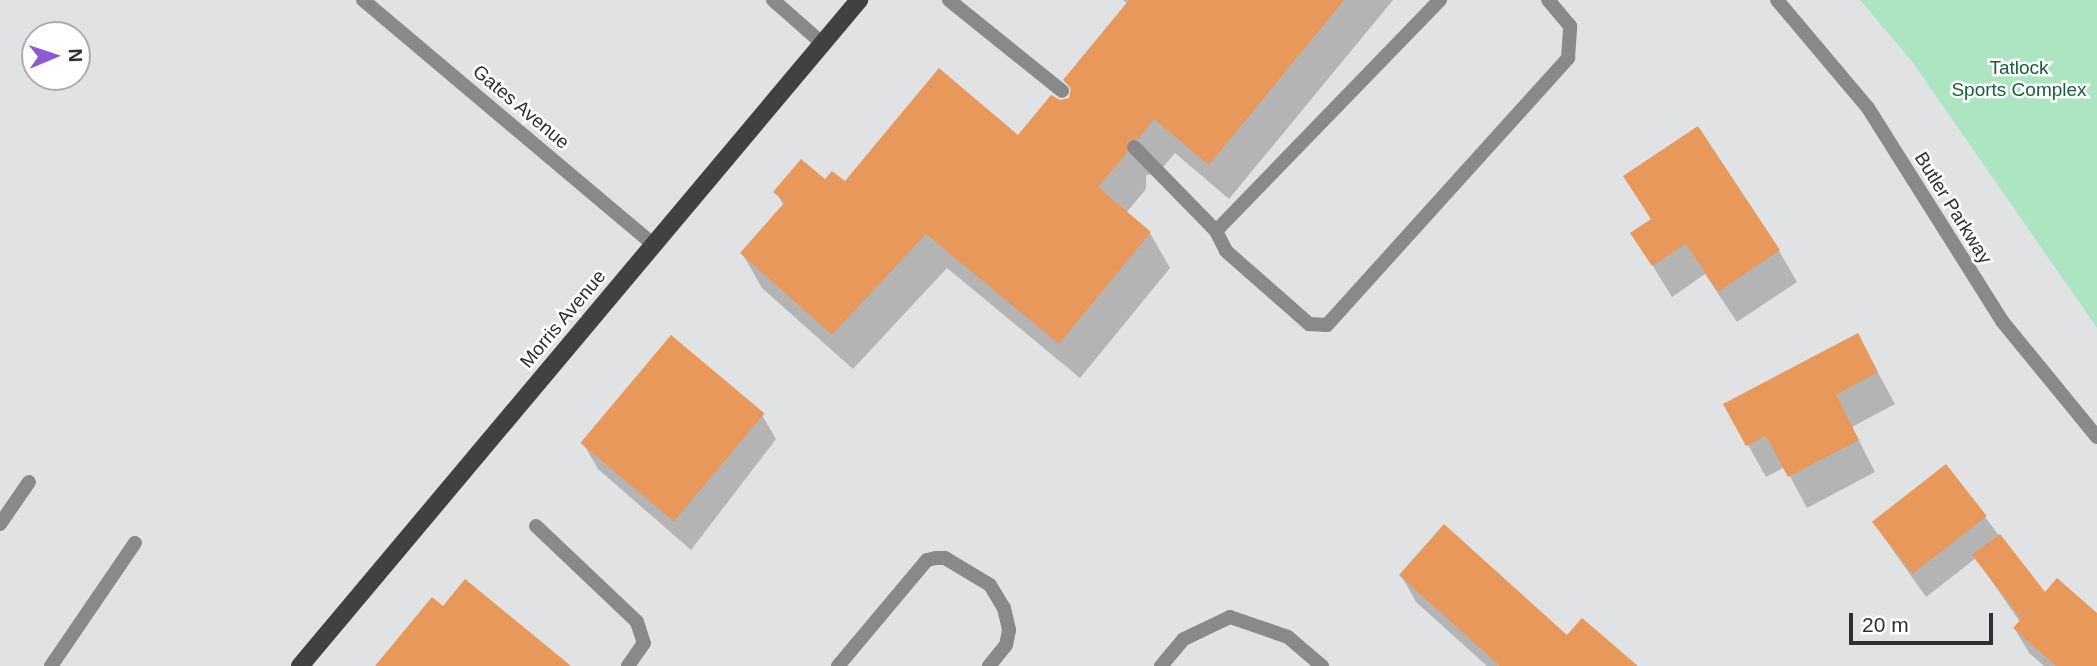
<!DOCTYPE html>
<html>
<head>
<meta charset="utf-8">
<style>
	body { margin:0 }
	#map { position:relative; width:2097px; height:666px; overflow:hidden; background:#e1e2e3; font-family:Helvetica,sans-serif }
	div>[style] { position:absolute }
	.green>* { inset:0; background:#abe5c1 }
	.shadow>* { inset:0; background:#0003 }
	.building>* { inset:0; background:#e8985a; transform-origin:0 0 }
	.service>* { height:14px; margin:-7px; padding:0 7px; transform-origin:7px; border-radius:7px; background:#888988 }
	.minor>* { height:14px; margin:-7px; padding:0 7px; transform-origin:7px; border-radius:7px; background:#888988 }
	.primary>* { height:18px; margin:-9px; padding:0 9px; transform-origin:9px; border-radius:9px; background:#404141 }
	span { translate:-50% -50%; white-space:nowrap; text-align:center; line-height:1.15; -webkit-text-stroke:5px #fff; paint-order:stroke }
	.park-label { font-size:19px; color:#16603c }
	.street-label { font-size:19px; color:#2f2f2f }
	.north { position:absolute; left:21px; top:21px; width:70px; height:70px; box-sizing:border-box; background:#fff; border:2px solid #acacac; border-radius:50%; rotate:88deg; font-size:19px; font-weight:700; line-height:28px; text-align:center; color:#2f2f2f }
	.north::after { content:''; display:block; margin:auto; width:24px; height:32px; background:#8e59d1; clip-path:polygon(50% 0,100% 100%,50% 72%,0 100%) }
	.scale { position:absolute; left:1849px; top:613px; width:144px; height:32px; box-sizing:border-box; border:4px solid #2f2f2f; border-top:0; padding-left:9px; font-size:21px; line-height:24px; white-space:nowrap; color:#2f2f2f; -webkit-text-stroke:5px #fff; paint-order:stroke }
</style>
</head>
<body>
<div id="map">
	<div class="green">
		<div style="clip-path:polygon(1860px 0,2097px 0,2097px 328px,1911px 60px)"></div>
	</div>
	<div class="shadow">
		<div style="clip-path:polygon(1123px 0,1393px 0,1229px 199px,1175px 153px,1158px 173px,1146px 175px,1146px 189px,1126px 213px,1150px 233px,1170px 268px,1080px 378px,947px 268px,853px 369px,762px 288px,742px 253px,784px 206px,776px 192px,825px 182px,845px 184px,1018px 137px,1060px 102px,1070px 99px,1072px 92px,1065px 80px,1128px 4px)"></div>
		<div style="clip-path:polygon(1625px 177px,1779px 251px,1797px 282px,1737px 322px,1705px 274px,1672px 297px,1633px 234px,1652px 221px)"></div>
		<div style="clip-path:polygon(1858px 336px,1895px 404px,1852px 427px,1875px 472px,1807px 508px,1785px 467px,1766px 477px,1725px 404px)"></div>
		<div style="clip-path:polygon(762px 415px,776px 439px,691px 550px,598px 469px,584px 445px)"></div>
		<div style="clip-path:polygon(1985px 517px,2044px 595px,2097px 615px,2097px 666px,2044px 666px,2029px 653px,2015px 629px,2020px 622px,1976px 558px,1926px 597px,1873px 522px)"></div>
		<div style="clip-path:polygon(1401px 575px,1567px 638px,1635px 666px,1487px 666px,1416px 602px)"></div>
	</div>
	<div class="building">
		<div style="clip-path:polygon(1129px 0,1344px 0,1209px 165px,1154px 119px,1138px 139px,1127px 141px,1127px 153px,1098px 187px,1151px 232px,1059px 344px,926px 234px,832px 335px,740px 253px,785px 202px,773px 192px,801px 159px,825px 179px,832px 171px,845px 181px,939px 68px,1018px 135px,1051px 95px,1060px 100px,1069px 98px,1071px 88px,1063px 80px)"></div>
		<div style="clip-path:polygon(1698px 126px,1780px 250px,1718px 292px,1686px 244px,1652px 266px,1630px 233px,1651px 219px,1623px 176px)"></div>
		<div style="clip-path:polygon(1858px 333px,1878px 372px,1836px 395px,1859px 440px,1788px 477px,1766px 436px,1746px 446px,1723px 404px)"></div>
		<div style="left:671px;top:335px;width:122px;height:141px;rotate:40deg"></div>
		<div style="left:1946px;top:464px;width:66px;height:94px;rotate:52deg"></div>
		<div style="clip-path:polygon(1444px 524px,1567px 635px,1582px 618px,1638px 666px,1500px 666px,1399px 575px)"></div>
		<div style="clip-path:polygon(2000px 534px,2045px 592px,2057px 578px,2097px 613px,2097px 666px,2056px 666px,2013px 628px,2021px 619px,1972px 555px)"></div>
		<div style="clip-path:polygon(465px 579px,571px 666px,375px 666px,432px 597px,443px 606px)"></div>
	</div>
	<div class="service">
		<div style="left:773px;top:0;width:65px;rotate:41.3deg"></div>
		<div style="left:949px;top:0;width:145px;rotate:38.8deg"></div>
		<div style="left:1134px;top:147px;width:117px;rotate:45.7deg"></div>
		<div style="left:1216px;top:231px;width:22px;rotate:63deg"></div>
		<div style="left:1226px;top:251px;width:111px;rotate:41.3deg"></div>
		<div style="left:1309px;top:324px;width:18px;rotate:3deg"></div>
		<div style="left:1327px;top:325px;width:360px;rotate:-47.9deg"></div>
		<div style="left:1568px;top:58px;width:32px;rotate:-86deg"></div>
		<div style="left:1570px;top:26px;width:34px;rotate:-130deg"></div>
		<div style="left:1216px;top:231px;width:322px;rotate:-45.9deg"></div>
		<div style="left:0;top:524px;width:51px;rotate:-55.4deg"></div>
		<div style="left:536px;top:526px;width:139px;rotate:43.5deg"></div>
		<div style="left:637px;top:622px;width:22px;rotate:72deg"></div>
		<div style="left:644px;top:643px;width:28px;rotate:125deg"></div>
		<div style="left:51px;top:666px;width:149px;rotate:-55.7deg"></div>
		<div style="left:838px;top:666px;width:138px;rotate:-50deg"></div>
		<div style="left:927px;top:560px;width:9px;rotate:-13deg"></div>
		<div style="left:936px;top:558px;width:9px"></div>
		<div style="left:945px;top:558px;width:52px;rotate:31deg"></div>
		<div style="left:990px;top:585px;width:27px;rotate:59deg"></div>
		<div style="left:1004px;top:608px;width:23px;rotate:77deg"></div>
		<div style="left:1009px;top:630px;width:15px;rotate:101deg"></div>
		<div style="left:1006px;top:645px;width:27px;rotate:129deg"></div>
	</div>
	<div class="minor">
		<div style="left:363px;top:0;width:379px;rotate:40.1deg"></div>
		<div style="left:1777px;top:0;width:141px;rotate:49.9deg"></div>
		<div style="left:1868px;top:108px;width:252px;rotate:57.8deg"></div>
		<div style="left:2002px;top:321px;width:150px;rotate:50.7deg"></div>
		<div style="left:1161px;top:666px;width:35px;rotate:-50deg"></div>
		<div style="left:1184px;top:639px;width:51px;rotate:-25.6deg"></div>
		<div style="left:1230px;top:617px;width:61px;rotate:19deg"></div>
		<div style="left:1288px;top:637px;width:45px;rotate:40.5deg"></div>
	</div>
	<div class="primary">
		<div style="left:300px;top:666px;width:870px;rotate:-49.99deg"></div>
	</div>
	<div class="park-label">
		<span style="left:2019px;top:79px">Tatlock<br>Sports Complex</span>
	</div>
	<div class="street-label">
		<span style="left:521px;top:107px;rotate:40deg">Gates Avenue</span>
		<span style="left:1953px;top:208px;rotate:58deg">Butler Parkway</span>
		<span style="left:563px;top:319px;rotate:-50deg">Morris Avenue</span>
	</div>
	<div class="north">N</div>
	<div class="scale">20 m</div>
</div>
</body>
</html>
